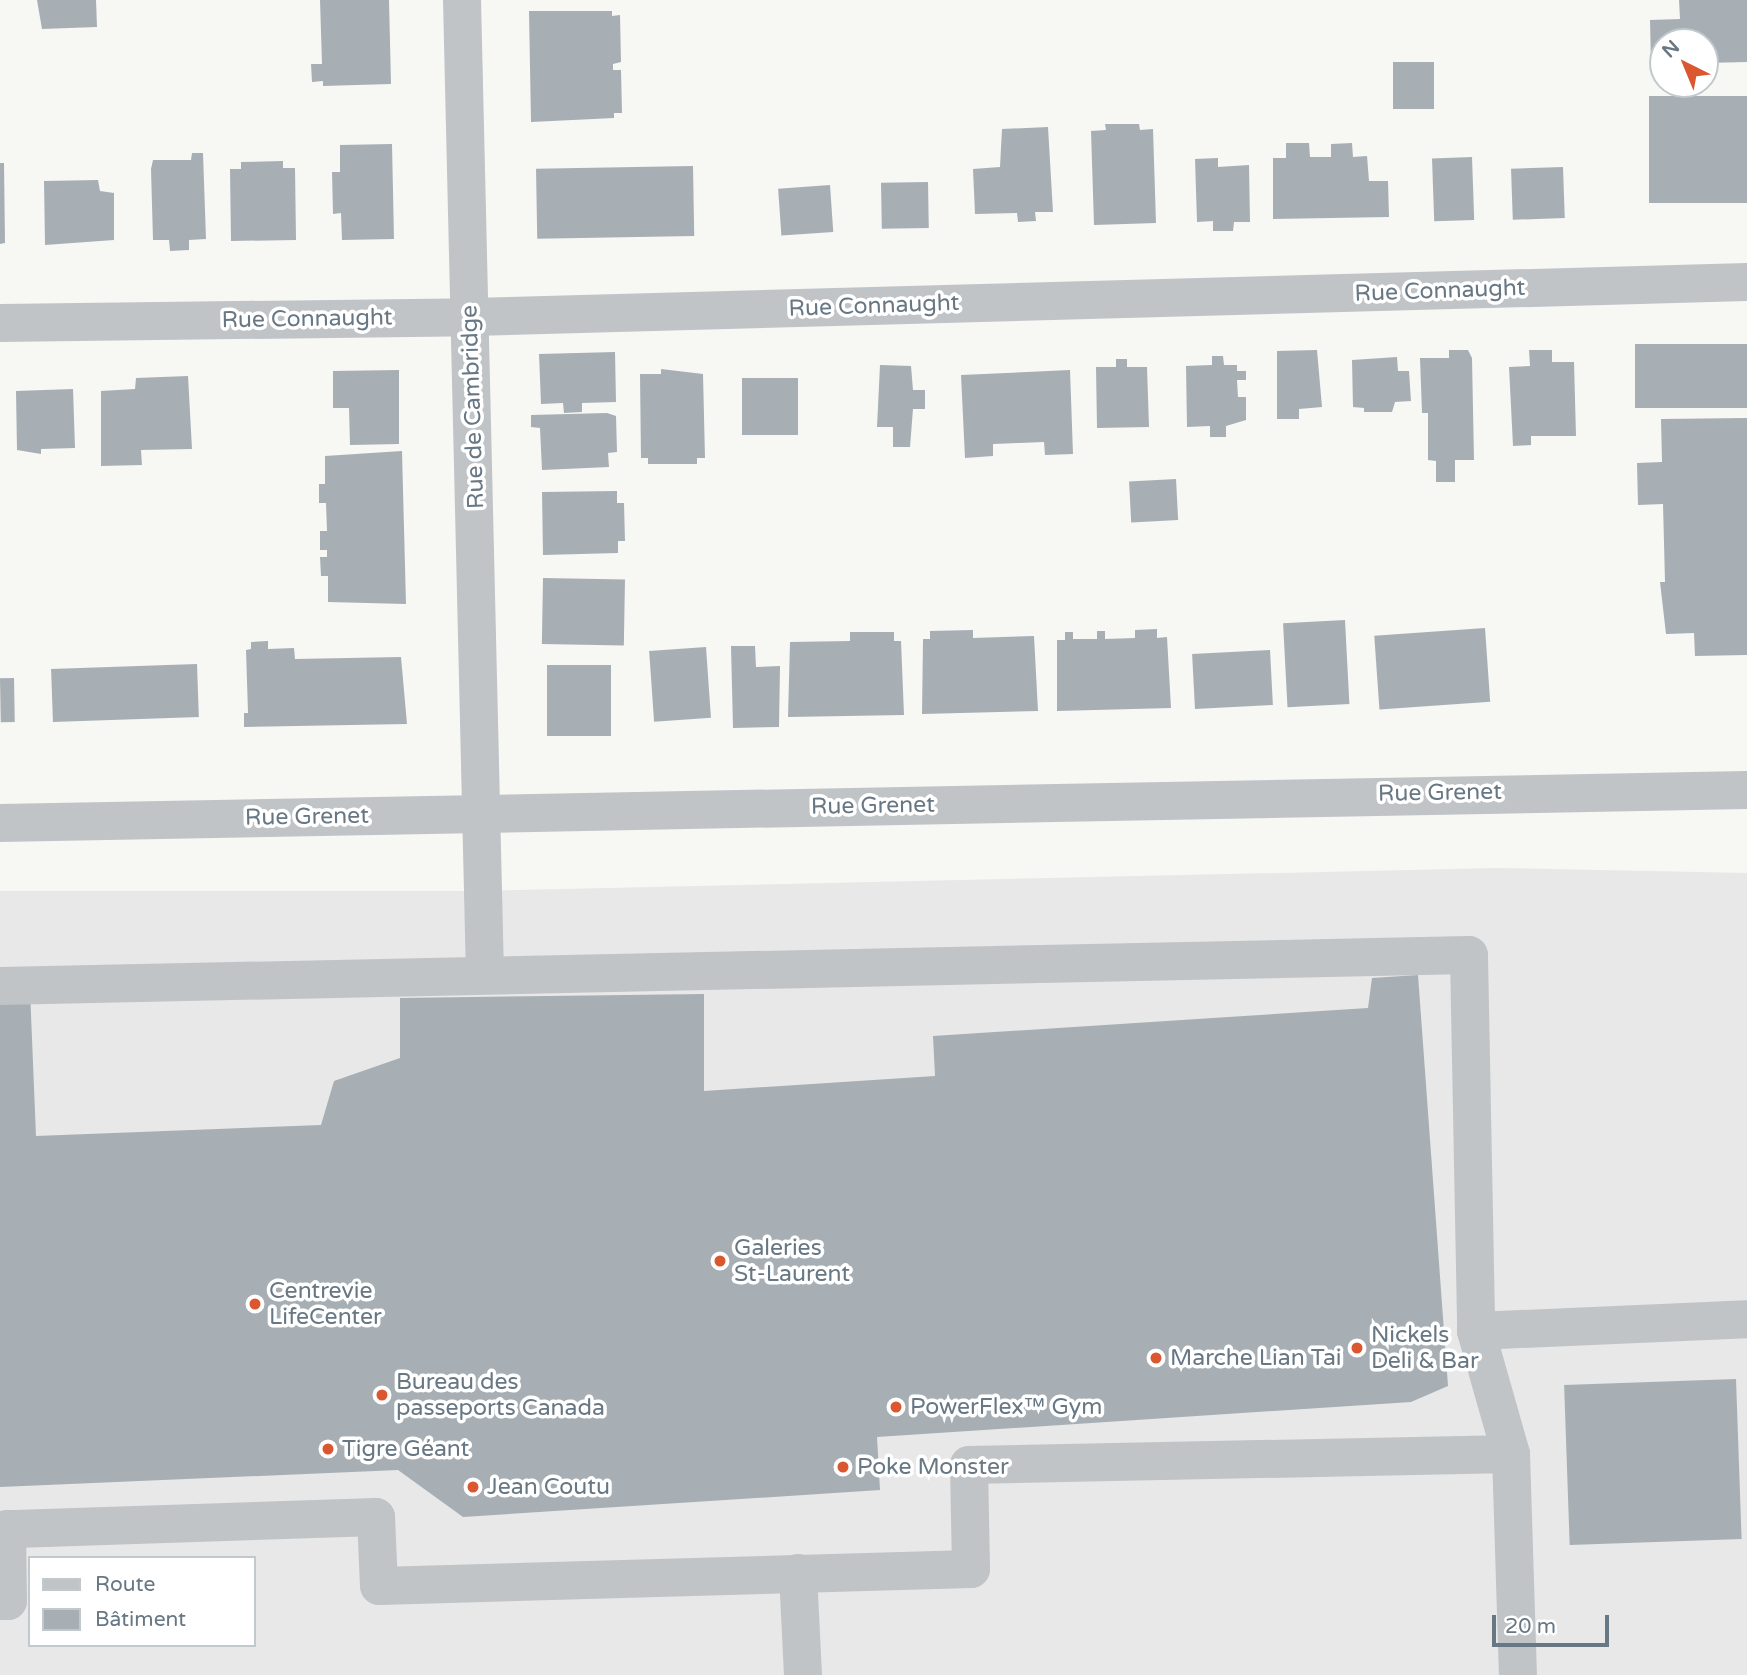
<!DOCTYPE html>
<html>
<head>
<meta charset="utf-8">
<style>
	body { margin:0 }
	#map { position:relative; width:1747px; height:1675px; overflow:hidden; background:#f7f7f4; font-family:"Varela Round",sans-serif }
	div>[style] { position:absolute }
	.built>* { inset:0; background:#e7e8e7 }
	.building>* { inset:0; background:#a7afb4; transform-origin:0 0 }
	.minor>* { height:38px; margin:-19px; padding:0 19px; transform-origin:19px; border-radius:19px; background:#c0c4c7 }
	.dots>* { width:19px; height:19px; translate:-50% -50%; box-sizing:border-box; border:4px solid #fff; border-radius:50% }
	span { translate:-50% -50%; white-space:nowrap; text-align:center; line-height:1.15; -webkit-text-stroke:7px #fff; paint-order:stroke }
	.street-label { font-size:23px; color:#677783 }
	.poi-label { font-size:23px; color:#677783 }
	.left { translate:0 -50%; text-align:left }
	.legend { position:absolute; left:28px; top:1556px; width:228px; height:91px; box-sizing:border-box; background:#fff; border:2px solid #c2c9cd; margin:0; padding:9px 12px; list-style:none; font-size:21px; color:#677783 }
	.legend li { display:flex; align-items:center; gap:14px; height:35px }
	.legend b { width:35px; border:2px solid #c2c9cd }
	.north { position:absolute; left:1649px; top:28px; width:70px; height:70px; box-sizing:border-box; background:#fff; border:2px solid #c2c9cd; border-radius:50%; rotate:317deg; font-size:19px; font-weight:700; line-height:28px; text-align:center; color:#677783 }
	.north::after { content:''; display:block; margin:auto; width:24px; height:32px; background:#da5730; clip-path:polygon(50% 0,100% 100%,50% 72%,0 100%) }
	.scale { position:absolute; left:1492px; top:1615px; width:117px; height:32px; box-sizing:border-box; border:4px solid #677783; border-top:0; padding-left:9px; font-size:21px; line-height:24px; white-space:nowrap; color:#677783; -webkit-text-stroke:5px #fff; paint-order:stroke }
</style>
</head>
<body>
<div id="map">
	<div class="built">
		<div style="clip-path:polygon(evenodd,1497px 868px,1747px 873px,1747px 1675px,0 1675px,0 891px,479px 891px,1497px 868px,30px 1558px,254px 1558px,254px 1645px,30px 1645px,30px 1558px)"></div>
	</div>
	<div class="building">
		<div style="clip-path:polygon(37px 0,96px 0,97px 27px,42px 29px)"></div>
		<div style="clip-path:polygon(320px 0,389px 0,391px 84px,323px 86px,323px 81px,312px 82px,311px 64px,322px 64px)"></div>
		<div style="clip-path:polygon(1679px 0,1747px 0,1747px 62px,1705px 63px,1705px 42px,1663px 42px,1663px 64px,1651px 64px,1650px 20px,1680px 19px)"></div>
		<div style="clip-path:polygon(529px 11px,612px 11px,612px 16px,620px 15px,621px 62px,613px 64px,613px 70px,621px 70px,622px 113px,614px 113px,614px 118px,531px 122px)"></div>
		<div style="left:1393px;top:62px;width:41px;height:47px"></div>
		<div style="left:1747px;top:96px;width:107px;height:98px;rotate:90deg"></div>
		<div style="clip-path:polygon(1105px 124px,1139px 124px,1140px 130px,1153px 129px,1156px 223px,1094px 225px,1091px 131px,1106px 130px)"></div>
		<div style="clip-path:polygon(1048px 127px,1053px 212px,1035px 212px,1036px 221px,1018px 222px,1017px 213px,975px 214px,973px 169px,1000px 167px,1002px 129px)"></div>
		<div style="clip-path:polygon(1286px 143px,1309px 143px,1310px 157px,1331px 157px,1331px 144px,1352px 143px,1353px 157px,1367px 156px,1369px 181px,1388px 181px,1389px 217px,1273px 219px,1273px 158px,1286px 158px)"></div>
		<div style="clip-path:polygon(392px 144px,394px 239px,342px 240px,341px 213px,333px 214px,332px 172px,340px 172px,340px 145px)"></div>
		<div style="clip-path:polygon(192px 153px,203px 153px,206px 239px,189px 240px,189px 250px,170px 251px,169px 240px,153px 240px,151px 169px,153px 160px,191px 160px)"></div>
		<div style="left:1472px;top:157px;width:63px;height:40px;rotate:88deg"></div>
		<div style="clip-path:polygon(1218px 158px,1218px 167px,1249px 165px,1250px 222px,1234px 222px,1233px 231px,1213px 231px,1213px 221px,1197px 222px,1195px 159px)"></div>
		<div style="clip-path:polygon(283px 161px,283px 168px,295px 168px,296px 240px,231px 241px,230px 169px,241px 169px,241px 162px)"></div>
		<div style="clip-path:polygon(0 163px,4px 163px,5px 243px,0 244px)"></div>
		<div style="left:693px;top:166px;width:70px;height:157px;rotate:89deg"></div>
		<div style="left:1563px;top:167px;width:51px;height:52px;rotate:88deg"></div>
		<div style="clip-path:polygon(98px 180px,100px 191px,114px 193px,114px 240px,45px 245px,44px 181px)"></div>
		<div style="left:928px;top:182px;width:46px;height:47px;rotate:89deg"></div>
		<div style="left:830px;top:185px;width:47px;height:52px;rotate:86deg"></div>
		<div style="left:1747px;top:344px;width:64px;height:112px;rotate:90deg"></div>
		<div style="clip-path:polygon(1317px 350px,1322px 407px,1299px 409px,1299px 419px,1277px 419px,1277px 351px)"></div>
		<div style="clip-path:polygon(1449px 350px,1468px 350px,1472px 358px,1474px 460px,1455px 460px,1455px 482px,1436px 482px,1436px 461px,1428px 460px,1428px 413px,1422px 413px,1420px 358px,1449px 358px)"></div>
		<div style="clip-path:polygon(1529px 350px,1552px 350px,1552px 362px,1574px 362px,1576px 436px,1531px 436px,1531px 445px,1513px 446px,1509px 367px,1530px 366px)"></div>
		<div style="clip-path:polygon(615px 352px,616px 402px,582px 403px,582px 412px,564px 413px,563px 403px,541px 404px,539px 354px)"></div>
		<div style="clip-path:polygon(1212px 356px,1223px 356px,1224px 365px,1237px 365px,1237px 371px,1246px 371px,1246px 380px,1237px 380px,1238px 397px,1246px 397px,1246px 420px,1226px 426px,1226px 437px,1210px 437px,1210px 426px,1187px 427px,1186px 366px,1212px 365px)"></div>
		<div style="clip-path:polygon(1397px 357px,1398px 371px,1409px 371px,1411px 401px,1395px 402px,1392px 412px,1364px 412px,1364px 408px,1353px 407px,1352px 360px)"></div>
		<div style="clip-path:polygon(1116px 359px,1127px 359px,1127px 367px,1147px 367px,1149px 427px,1097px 428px,1096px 367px,1116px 367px)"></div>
		<div style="clip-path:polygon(880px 365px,911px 366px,913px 390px,925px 390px,925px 409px,913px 409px,910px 447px,893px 447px,893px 427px,877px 427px)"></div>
		<div style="clip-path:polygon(661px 369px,703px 374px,705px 458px,697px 458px,697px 464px,648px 464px,648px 458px,641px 458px,640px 374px,661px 374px)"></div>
		<div style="clip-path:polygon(399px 370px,399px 444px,350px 445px,349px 408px,333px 408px,333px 371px)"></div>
		<div style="clip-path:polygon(1070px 370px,1073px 454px,1045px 455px,1044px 442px,1019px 443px,993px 444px,993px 456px,965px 458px,961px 375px)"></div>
		<div style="clip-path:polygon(188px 376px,192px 449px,141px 450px,142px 465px,101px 466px,101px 391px,135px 389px,136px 378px)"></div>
		<div style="left:798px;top:378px;width:57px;height:56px;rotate:90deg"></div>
		<div style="clip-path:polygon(73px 389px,75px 448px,41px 449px,41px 454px,17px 450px,16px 391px)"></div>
		<div style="clip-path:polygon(607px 413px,616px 416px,617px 452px,608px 453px,609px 467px,542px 470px,540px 428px,531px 427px,531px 415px)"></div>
		<div style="clip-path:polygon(1747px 418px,1747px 655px,1695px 656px,1694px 633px,1666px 634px,1660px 582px,1665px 582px,1663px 504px,1638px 505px,1637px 463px,1662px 462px,1661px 419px)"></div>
		<div style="clip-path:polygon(402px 451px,406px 604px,328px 602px,328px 576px,321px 576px,320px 557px,327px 557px,327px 550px,320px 550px,320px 531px,327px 531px,326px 503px,319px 503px,319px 484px,325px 484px,325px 456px)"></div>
		<div style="left:1176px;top:479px;width:41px;height:47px;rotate:87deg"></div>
		<div style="clip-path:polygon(617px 491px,617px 503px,624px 503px,625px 541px,618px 541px,618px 553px,543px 555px,542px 492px)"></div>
		<div style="left:543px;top:578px;width:82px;height:66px;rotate:1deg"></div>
		<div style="left:1345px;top:620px;width:84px;height:62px;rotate:87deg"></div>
		<div style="left:1485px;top:628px;width:74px;height:111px;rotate:86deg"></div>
		<div style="clip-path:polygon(1157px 629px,1157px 638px,1167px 637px,1171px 708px,1057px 711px,1057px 640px,1065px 640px,1065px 632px,1073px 632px,1073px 639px,1097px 639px,1097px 631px,1105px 631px,1105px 639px,1135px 638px,1135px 630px)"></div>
		<div style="clip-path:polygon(973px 630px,973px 638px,1034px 636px,1038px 711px,922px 714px,923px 639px,930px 639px,930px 631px)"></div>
		<div style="clip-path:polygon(850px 632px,894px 632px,894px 641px,901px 641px,904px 715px,788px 717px,790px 642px,850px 641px)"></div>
		<div style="clip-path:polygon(268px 641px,268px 649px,294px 648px,295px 659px,401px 657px,407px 724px,244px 727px,244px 713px,248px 713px,246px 650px,251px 649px,251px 642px)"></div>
		<div style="clip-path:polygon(731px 646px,755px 646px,756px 667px,780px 666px,779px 727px,733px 728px)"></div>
		<div style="left:706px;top:647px;width:71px;height:57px;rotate:86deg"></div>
		<div style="left:1270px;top:650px;width:55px;height:78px;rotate:87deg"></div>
		<div style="left:197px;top:664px;width:53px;height:146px;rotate:88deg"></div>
		<div style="left:611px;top:665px;width:71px;height:64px;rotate:90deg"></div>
		<div style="left:14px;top:678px;width:44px;height:14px;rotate:89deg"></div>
		<div style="clip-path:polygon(1418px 975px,1448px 1386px,1411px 1402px,877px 1437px,880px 1490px,463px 1517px,398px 1470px,0 1487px,0 992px,30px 990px,36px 1136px,321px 1125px,334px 1081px,400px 1058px,400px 998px,704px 994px,704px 1091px,935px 1076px,933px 1036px,1368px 1008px,1372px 978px)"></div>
		<div style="left:1736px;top:1379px;width:160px;height:172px;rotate:88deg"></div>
	</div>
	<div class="minor">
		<div style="left:462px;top:0;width:975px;rotate:88.65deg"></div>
		<div style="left:0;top:323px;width:471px;rotate:-0.7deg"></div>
		<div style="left:471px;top:317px;width:1276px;rotate:-1.57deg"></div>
		<div style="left:0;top:823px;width:1747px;rotate:-1.08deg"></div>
		<div style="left:0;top:986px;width:1469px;rotate:-1.21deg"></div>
		<div style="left:1469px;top:955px;width:376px;rotate:88.9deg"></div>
		<div style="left:1476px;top:1331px;width:128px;rotate:74.1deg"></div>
		<div style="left:1511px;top:1454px;width:542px;rotate:178.84deg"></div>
		<div style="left:969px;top:1465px;width:104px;rotate:88.9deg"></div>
		<div style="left:971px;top:1569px;width:592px;rotate:178.36deg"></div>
		<div style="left:379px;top:1586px;width:69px;rotate:-92.5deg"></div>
		<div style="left:376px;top:1517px;width:369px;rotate:178.1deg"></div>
		<div style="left:7px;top:1529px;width:72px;rotate:89.2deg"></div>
		<div style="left:8px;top:1601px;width:8px;rotate:180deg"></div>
		<div style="left:1476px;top:1331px;width:271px;rotate:-2.5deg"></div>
		<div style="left:1511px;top:1454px;width:221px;rotate:88.2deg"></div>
		<div style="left:798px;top:1573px;width:102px;rotate:87.2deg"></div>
	</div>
	<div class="dots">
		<div style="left:720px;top:1261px;background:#da5730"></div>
		<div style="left:255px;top:1304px;background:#da5730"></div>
		<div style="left:1357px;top:1348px;background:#da5730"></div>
		<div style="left:1156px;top:1358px;background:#da5730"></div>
		<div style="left:382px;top:1395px;background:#da5730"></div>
		<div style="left:896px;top:1407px;background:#da5730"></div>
		<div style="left:328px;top:1449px;background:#da5730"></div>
		<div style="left:843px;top:1467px;background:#da5730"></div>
		<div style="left:473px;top:1487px;background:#da5730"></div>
	</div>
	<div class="street-label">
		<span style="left:1440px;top:291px;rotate:-2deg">Rue Connaught</span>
		<span style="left:874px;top:306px;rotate:-2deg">Rue Connaught</span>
		<span style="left:307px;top:319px;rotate:-1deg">Rue Connaught</span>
		<span style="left:473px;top:407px;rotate:-92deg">Rue de Cambridge</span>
		<span style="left:1440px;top:793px;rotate:-1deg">Rue Grenet</span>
		<span style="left:873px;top:806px;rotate:-1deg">Rue Grenet</span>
		<span style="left:307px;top:817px;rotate:-1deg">Rue Grenet</span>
	</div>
	<div class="poi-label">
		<span class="left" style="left:734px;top:1261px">Galeries<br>St-Laurent</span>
		<span class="left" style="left:269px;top:1304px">Centrevie<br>LifeCenter</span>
		<span class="left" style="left:1371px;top:1348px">Nickels<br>Deli &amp; Bar</span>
		<span class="left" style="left:1170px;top:1358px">Marche Lian Tai</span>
		<span class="left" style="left:396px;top:1395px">Bureau des<br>passeports Canada</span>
		<span class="left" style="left:910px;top:1407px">PowerFlex™ Gym</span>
		<span class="left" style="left:342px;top:1449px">Tigre Géant</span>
		<span class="left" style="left:857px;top:1467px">Poke Monster</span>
		<span class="left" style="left:487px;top:1487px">Jean Coutu</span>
	</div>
	<ul class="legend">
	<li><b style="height:9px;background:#c0c4c7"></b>Route</li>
	<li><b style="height:19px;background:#a7afb4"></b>Bâtiment</li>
	</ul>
	<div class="north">N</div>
	<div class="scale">20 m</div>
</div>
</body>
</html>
